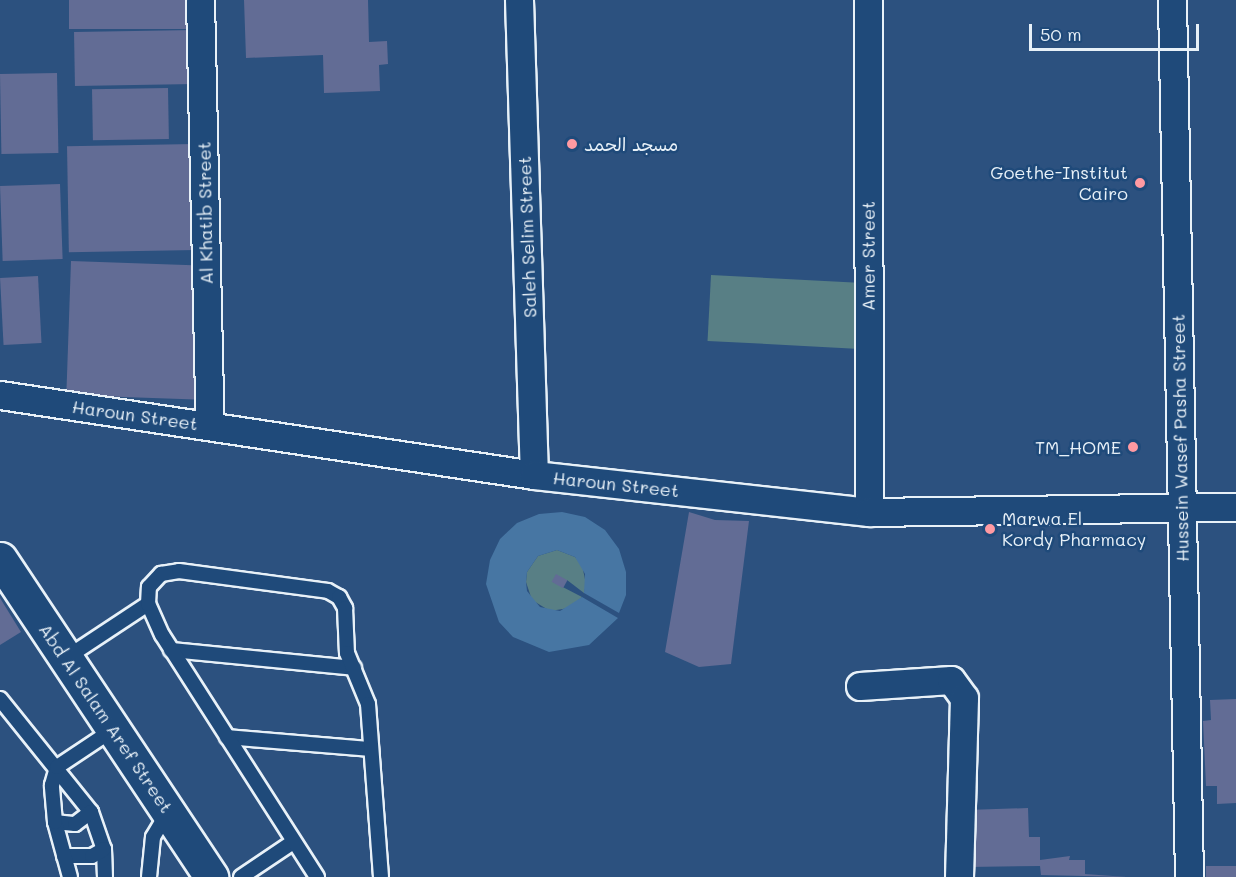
<!DOCTYPE html>
<html>
<head>
<meta charset="utf-8">
<style>
	body { margin:0 }
	#map { position:relative; width:1236px; height:877px; overflow:hidden; background:#2c517f; font-family:Mali,"Playpen Sans Arabic",sans-serif }
	div>[style] { position:absolute }
	.green>* { inset:0; background:#587f85; transform-origin:0 0 }
	.water>* { inset:0; background:#4776a3 }
	.building>* { inset:0; background:#626c95; transform-origin:0 0 }
	.roads { filter:drop-shadow(2px 0 #e8f1f8) drop-shadow(-2px 0 #e8f1f8) drop-shadow(0 2px #e8f1f8) drop-shadow(0 -2px #e8f1f8) }
	.service>* { height:14px; margin:-7px; padding:0 7px; transform-origin:7px; border-radius:7px; background:#1f4a7a }
	.minor>* { height:27px; margin:-13.5px; padding:0 13.5px; transform-origin:13.5px; border-radius:13.5px; background:#1f4a7a }
	.primary>* { height:33px; margin:-16.5px; padding:0 16.5px; transform-origin:16.5px; border-radius:16.5px; background:#1f4a7a }
	.dots>* { width:16px; height:16px; translate:-50% -50%; box-sizing:border-box; border:3px solid #1f4a7a; border-radius:50% }
	span { translate:-50% -50%; white-space:nowrap; text-align:center; line-height:1.15; -webkit-text-stroke:5px #1f4a7a; paint-order:stroke }
	.poi-label { font-size:18px; color:#e8f1f8 }
	.left { translate:0 -50%; text-align:left }
	.right { translate:-100% -50%; text-align:right }
	.street-label { font-size:18px; color:#e8f1f8 }
	.scale { position:absolute; left:1029px; top:24px; width:170px; height:27px; box-sizing:border-box; border:3px solid #e8f1f8; border-top:0; padding-left:8px; font-size:18px; line-height:21px; white-space:nowrap; color:#e8f1f8; -webkit-text-stroke:4px #1f4a7a; paint-order:stroke }
</style>
</head>
<body>
<div id="map">
	<div class="green">
		<div style="left:711px;top:275px;width:157px;height:66px;rotate:3deg"></div>
		<div style="clip-path:polygon(557px 550px,575px 557px,582px 565px,586px 584px,584px 593px,567px 580px,553px 582px,582px 597px,569px 608px,550px 611px,532px 600px,526px 582px,527px 572px,538px 556px)"></div>
	</div>
	<div class="water">
		<div style="clip-path:polygon(562px 512px,585px 517px,605px 530px,619px 549px,626px 572px,626px 595px,619px 613px,584px 593px,585px 574px,575px 557px,557px 550px,538px 556px,527px 572px,526px 582px,527px 591px,540px 607px,560px 611px,582px 597px,618px 618px,589px 645px,549px 652px,513px 637px,499px 622px,486px 584px,490px 560px,500px 539px,517px 523px,539px 514px)"></div>
	</div>
	<div class="building">
		<div style="left:69px;top:0;width:123px;height:29px"></div>
		<div style="clip-path:polygon(244px 0,368px 0,369px 42px,387px 41px,388px 64px,379px 65px,380px 91px,324px 93px,323px 55px,246px 58px)"></div>
		<div style="left:194px;top:30px;width:54px;height:120px;rotate:89deg"></div>
		<div style="left:57px;top:73px;width:80px;height:57px;rotate:89deg"></div>
		<div style="left:168px;top:88px;width:51px;height:76px;rotate:89deg"></div>
		<div style="left:194px;top:144px;width:106px;height:127px;rotate:89deg"></div>
		<div style="left:60px;top:184px;width:75px;height:60px;rotate:88deg"></div>
		<div style="left:71px;top:261px;width:129px;height:134px;rotate:2deg"></div>
		<div style="left:38px;top:276px;width:67px;height:38px;rotate:87deg"></div>
		<div style="clip-path:polygon(689px 512px,715px 520px,749px 521px,731px 664px,699px 667px,665px 652px)"></div>
		<div style="left:556px;top:574px;width:13px;height:9px;rotate:29deg"></div>
		<div style="clip-path:polygon(0 598px,21px 632px,0 645px)"></div>
		<div style="clip-path:polygon(1236px 699px,1236px 803px,1217px 804px,1217px 786px,1206px 786px,1203px 721px,1211px 720px,1210px 700px)"></div>
		<div style="clip-path:polygon(1028px 808px,1029px 837px,1040px 837px,1040px 860px,1070px 856px,1069px 860px,1085px 860px,1085px 874px,1127px 877px,1041px 875px,1040px 866px,968px 867px,967px 810px)"></div>
		<div style="left:1206px;top:866px;width:30px;height:11px"></div>
	</div>
	<div class="roads">
		<div class="service">
			<div style="left:171px;top:650px;width:184px;rotate:5.6deg"></div>
			<div style="left:66px;top:658px;width:98px;rotate:-33.4deg"></div>
			<div style="left:0;top:699px;width:145px;rotate:51.2deg"></div>
			<div style="left:91px;top:812px;width:39px;rotate:71deg"></div>
			<div style="left:104px;top:849px;width:28px;rotate:88deg"></div>
			<div style="left:227px;top:737px;width:144px;rotate:4.8deg"></div>
			<div style="left:55px;top:822px;width:20px;rotate:6deg"></div>
			<div style="left:75px;top:824px;width:20px;rotate:-37deg"></div>
			<div style="left:64px;top:856px;width:28px"></div>
			<div style="left:92px;top:856px;width:14px;rotate:-30deg"></div>
			<div style="left:70px;top:877px;width:57px;rotate:-105.3deg"></div>
			<div style="left:55px;top:822px;width:37px;rotate:-95deg"></div>
			<div style="left:52px;top:785px;width:19px;rotate:-74deg"></div>
			<div style="left:57px;top:767px;width:69px;rotate:-33.7deg"></div>
			<div style="left:149px;top:877px;width:40px;rotate:-84.3deg"></div>
			<div style="left:153px;top:837px;width:29px;rotate:-59deg"></div>
			<div style="left:241px;top:877px;width:63px;rotate:-33.9deg"></div>
			<div style="left:317px;top:877px;width:287px;rotate:-122.6deg"></div>
			<div style="left:162px;top:635px;width:34px;rotate:-114deg"></div>
			<div style="left:148px;top:604px;width:17px;rotate:-87deg"></div>
			<div style="left:149px;top:587px;width:18px;rotate:-47deg"></div>
			<div style="left:161px;top:574px;width:18px;rotate:-9deg"></div>
			<div style="left:179px;top:571px;width:150px;rotate:7.6deg"></div>
			<div style="left:328px;top:591px;width:13px;rotate:29deg"></div>
			<div style="left:339px;top:597px;width:13px;rotate:61deg"></div>
			<div style="left:345px;top:608px;width:45px;rotate:87.5deg"></div>
			<div style="left:347px;top:653px;width:55px;rotate:67.6deg"></div>
			<div style="left:368px;top:704px;width:173px;rotate:85.7deg"></div>
		</div>
		<div class="minor">
			<div style="left:200px;top:0;width:426px;rotate:88.7deg"></div>
			<div style="left:519px;top:0;width:475px;rotate:88.2deg"></div>
			<div style="left:868px;top:0;width:512px;rotate:89.89deg"></div>
			<div style="left:1172px;top:0;width:877px;rotate:88.89deg"></div>
			<div style="left:0;top:395px;width:540px;rotate:8.52deg"></div>
			<div style="left:534px;top:475px;width:337px;rotate:6.3deg"></div>
			<div style="left:869px;top:512px;width:367px;rotate:-0.8deg"></div>
			<div style="left:860px;top:686px;width:91px;rotate:-3.8deg"></div>
			<div style="left:951px;top:680px;width:22px;rotate:54deg"></div>
			<div style="left:964px;top:698px;width:179px;rotate:91.6deg"></div>
		</div>
		<div class="primary">
			<div style="left:0;top:559px;width:382px;rotate:56.4deg"></div>
		</div>
	</div>
	<div class="dots">
		<div style="left:572px;top:144px;background:#ff9aa2"></div>
		<div style="left:1140px;top:183px;background:#ff9aa2"></div>
		<div style="left:1133px;top:447px;background:#ff9aa2"></div>
		<div style="left:990px;top:529px;background:#ff9aa2"></div>
	</div>
	<div class="poi-label">
		<span class="left" style="left:584px;top:144px">مسجد الحمد</span>
		<span class="right" style="left:1128px;top:183px">Goethe-Institut<br>Cairo</span>
		<span class="right" style="left:1121px;top:447px">TM_HOME</span>
		<span class="left" style="left:1002px;top:529px">Marwa El<br>Kordy Pharmacy</span>
	</div>
	<div class="street-label">
		<span style="left:205px;top:213px;rotate:-91deg">Al Khatib Street</span>
		<span style="left:527px;top:237px;rotate:-92deg">Saleh Selim Street</span>
		<span style="left:868px;top:256px;rotate:-90deg">Amer Street</span>
		<span style="left:135px;top:415px;rotate:8deg">Haroun Street</span>
		<span style="left:1180px;top:438px;rotate:-91deg">Hussein Wasef Pasha Street</span>
		<span style="left:616px;top:484px;rotate:6deg">Haroun Street</span>
		<span style="left:106px;top:718px;rotate:56deg">Abd Al Salam Aref Street</span>
	</div>
	<div class="scale">50 m</div>
</div>
</body>
</html>
